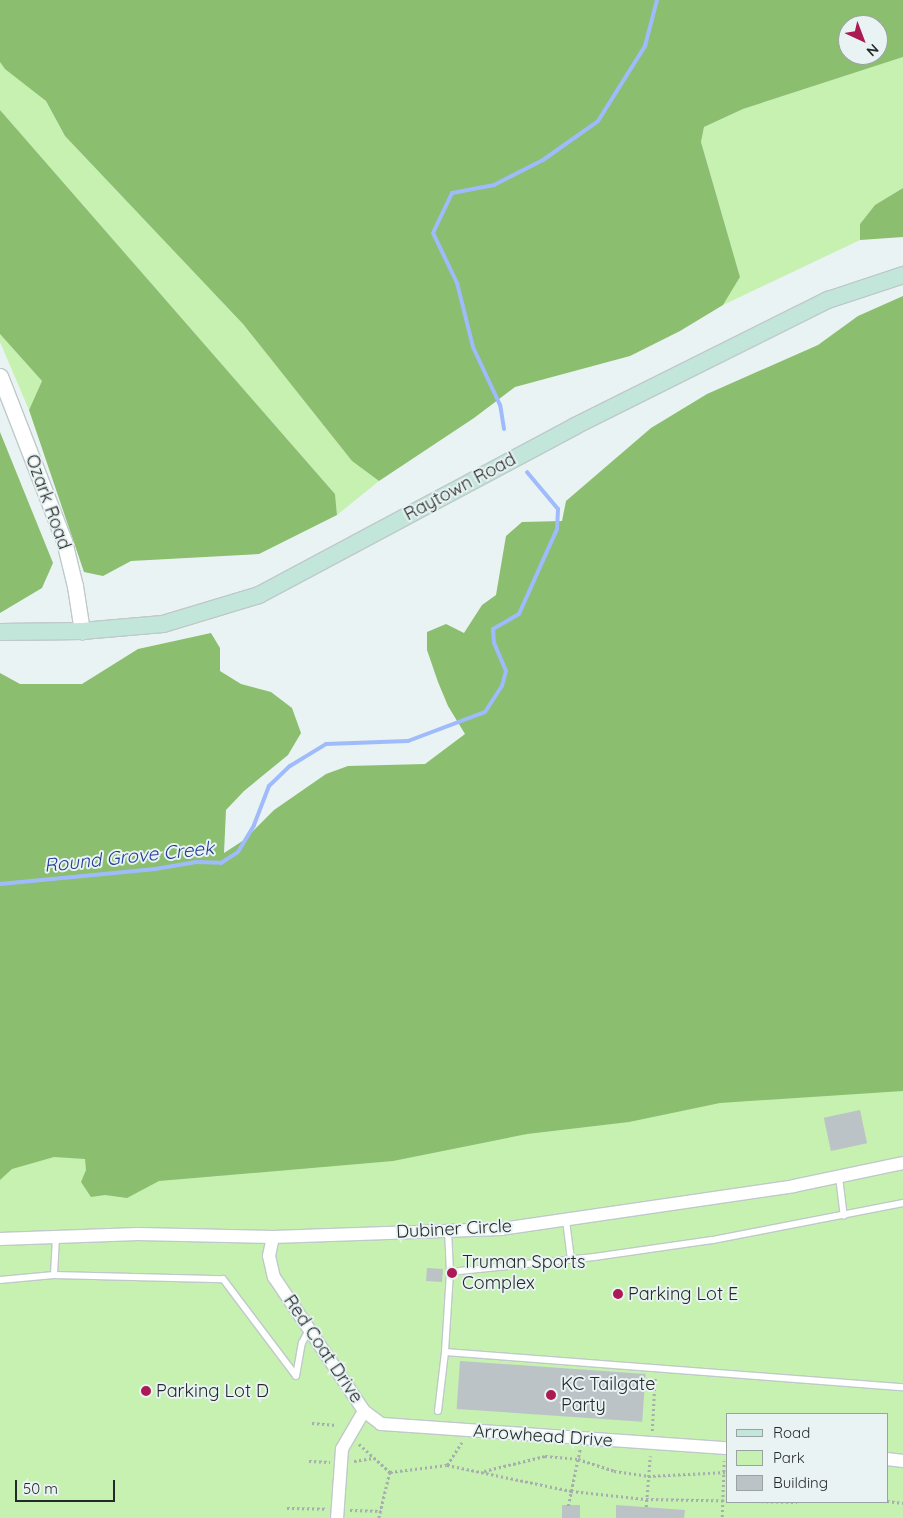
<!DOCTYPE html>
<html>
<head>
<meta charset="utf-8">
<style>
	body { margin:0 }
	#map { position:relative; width:903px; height:1518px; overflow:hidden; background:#e9f3f3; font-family:Quicksand,sans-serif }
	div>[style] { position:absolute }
	.green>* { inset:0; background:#c6f1b0 }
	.forest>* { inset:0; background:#8bbe6e }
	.stream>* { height:4px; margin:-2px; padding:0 2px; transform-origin:2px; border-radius:2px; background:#9fbbfc }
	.building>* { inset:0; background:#bbc3c7; transform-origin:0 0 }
	.path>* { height:2.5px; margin-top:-1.25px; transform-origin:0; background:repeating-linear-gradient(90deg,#a6aeae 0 2.5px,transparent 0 5px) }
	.roads { filter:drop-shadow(1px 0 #bfc9c9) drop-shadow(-1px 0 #bfc9c9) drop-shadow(0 1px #bfc9c9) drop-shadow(0 -1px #bfc9c9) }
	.service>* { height:6px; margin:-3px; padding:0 3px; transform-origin:3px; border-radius:3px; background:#fff }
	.minor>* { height:12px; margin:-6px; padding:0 6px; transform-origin:6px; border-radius:6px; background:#fff }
	.tertiary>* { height:15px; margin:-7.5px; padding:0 7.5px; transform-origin:7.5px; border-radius:7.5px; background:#fff }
	.secondary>* { height:16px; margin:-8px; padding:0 8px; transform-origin:8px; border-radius:8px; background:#c3e6db }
	.dots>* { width:14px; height:14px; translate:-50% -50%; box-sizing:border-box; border:2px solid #e9f3f3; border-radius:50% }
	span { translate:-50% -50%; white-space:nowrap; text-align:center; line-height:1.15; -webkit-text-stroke:4px #e9f3f3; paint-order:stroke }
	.street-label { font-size:18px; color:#252929 }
	.poi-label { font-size:18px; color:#252929 }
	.left { translate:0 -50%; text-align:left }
	.water-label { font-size:19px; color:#213c97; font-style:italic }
	.legend { position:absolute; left:726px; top:1413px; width:162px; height:90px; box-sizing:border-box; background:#e9f3f3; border:1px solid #9ba2a2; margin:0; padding:6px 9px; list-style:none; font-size:15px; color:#252929 }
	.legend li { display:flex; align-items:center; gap:10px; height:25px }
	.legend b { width:25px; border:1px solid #9ba2a2 }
	.north { position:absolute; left:838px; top:15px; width:50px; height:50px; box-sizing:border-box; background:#e9f3f3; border:1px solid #9ba2a2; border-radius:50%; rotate:137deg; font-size:14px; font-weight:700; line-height:20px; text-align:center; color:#252929 }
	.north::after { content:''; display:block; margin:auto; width:18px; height:22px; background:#ab1a52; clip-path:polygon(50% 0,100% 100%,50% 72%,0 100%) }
	.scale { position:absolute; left:15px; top:1480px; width:100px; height:22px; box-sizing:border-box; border:2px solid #252929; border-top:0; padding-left:6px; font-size:15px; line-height:18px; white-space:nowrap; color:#252929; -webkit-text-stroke:4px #e9f3f3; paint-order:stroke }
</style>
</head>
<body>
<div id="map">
	<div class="green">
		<div style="clip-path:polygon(903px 57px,903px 188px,875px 205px,860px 224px,860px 240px,723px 305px,740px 277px,701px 142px,704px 127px,743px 109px)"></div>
		<div style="clip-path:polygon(0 62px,46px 101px,65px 136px,243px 324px,352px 461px,379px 481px,337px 515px,335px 494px,0 110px)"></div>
		<div style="clip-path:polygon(0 334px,42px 381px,29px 410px,0 342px)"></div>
		<div style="clip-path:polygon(evenodd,903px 1053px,903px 1518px,0 1518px,0 1131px,903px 1053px,727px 1414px,887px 1414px,887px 1502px,727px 1502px,727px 1414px)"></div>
	</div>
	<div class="forest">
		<div style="clip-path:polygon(evenodd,0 0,903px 0,903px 57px,743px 109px,704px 127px,701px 142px,740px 277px,723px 305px,680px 331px,630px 356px,515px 387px,474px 418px,379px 481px,352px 461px,243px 324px,65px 136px,46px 101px,5px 69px,0 62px,0 0,848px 25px,878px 25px,878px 55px,848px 55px,848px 25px)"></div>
		<div style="clip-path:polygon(0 110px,335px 494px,337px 515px,259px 554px,131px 561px,103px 576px,84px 572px,29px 410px,42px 381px,0 334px)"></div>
		<div style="clip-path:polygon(903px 188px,903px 237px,860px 240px,860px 224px,875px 205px)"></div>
		<div style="clip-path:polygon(903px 296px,903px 1091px,720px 1103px,629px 1122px,527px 1134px,393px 1161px,159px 1181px,127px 1198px,105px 1195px,91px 1197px,81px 1182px,86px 1170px,85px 1159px,54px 1157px,12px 1169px,0 1180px,0 673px,20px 684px,82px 684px,138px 649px,211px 633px,220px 648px,220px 671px,241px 684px,271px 692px,292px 708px,301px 733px,288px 755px,244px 791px,226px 810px,224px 853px,244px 840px,274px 810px,326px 774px,348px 766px,425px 764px,465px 734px,448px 706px,438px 682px,427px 650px,427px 632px,446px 624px,464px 633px,482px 605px,496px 595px,506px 536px,522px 522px,562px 521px,566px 501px,651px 428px,707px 394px,818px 345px,858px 316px)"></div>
		<div style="clip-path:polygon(0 432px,53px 563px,42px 588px,0 613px)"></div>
	</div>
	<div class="stream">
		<div style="left:504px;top:429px;width:24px;rotate:-99deg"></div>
		<div style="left:500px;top:405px;width:64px;rotate:-115deg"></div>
		<div style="left:473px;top:347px;width:66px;rotate:-104deg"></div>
		<div style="left:457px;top:283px;width:55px;rotate:-115.6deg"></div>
		<div style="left:433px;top:233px;width:44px;rotate:-64.6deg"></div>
		<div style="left:452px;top:193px;width:43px;rotate:-10.8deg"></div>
		<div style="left:494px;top:185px;width:55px;rotate:-27deg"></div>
		<div style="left:543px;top:160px;width:67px;rotate:-35.3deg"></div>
		<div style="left:598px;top:121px;width:89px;rotate:-57.9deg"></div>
		<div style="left:645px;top:46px;width:48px;rotate:-75.4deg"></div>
		<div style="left:0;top:884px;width:156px;rotate:-5.5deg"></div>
		<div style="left:155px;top:869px;width:42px;rotate:-9.7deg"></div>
		<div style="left:196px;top:862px;width:25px;rotate:2deg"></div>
		<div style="left:221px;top:863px;width:20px;rotate:-33deg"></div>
		<div style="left:238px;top:852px;width:31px;rotate:-59deg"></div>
		<div style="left:254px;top:825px;width:42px;rotate:-69deg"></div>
		<div style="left:269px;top:786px;width:29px;rotate:-44deg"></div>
		<div style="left:290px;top:766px;width:42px;rotate:-31.4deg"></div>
		<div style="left:326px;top:744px;width:82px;rotate:-2.1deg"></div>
		<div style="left:408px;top:741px;width:82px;rotate:-20.6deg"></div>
		<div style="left:485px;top:712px;width:31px;rotate:-57deg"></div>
		<div style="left:502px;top:686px;width:16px;rotate:-75deg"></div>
		<div style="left:506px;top:671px;width:30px;rotate:-113deg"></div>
		<div style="left:494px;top:643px;width:14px;rotate:-94deg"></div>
		<div style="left:493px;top:629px;width:30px;rotate:-30deg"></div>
		<div style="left:519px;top:614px;width:93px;rotate:-65.9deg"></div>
		<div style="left:557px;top:529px;width:20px;rotate:-87deg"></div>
		<div style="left:558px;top:509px;width:48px;rotate:-130deg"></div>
	</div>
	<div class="building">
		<div style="left:860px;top:1110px;width:34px;height:37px;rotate:78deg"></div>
		<div style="left:427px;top:1268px;width:16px;height:13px;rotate:4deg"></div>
		<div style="left:460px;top:1361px;width:186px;height:48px;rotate:4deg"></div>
		<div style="left:580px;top:1505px;width:13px;height:18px;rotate:90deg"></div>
		<div style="clip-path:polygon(616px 1505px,685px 1510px,684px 1518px,616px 1518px)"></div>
	</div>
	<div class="path">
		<div style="left:312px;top:1423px;width:24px;rotate:5deg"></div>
		<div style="left:652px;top:1431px;width:54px;rotate:-86.8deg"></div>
		<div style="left:359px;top:1444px;width:42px;rotate:42.1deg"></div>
		<div style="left:390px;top:1472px;width:47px;rotate:103.4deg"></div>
		<div style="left:309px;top:1461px;width:21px;rotate:3deg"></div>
		<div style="left:354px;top:1461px;width:19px;rotate:-9deg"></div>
		<div style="left:447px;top:1465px;width:27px;rotate:-57deg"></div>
		<div style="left:484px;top:1471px;width:63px;rotate:-13.8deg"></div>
		<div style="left:545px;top:1456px;width:33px;rotate:5deg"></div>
		<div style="left:578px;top:1459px;width:38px;rotate:18deg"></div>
		<div style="left:614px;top:1471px;width:34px;rotate:8deg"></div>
		<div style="left:648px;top:1476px;width:79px;rotate:-2.9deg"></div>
		<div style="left:390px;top:1472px;width:57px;rotate:-7deg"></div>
		<div style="left:447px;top:1465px;width:127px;rotate:11.8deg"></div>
		<div style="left:571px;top:1491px;width:75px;rotate:6.1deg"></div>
		<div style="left:646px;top:1499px;width:151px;rotate:1.1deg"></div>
		<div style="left:887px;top:1501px;width:16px;rotate:7deg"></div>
		<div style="left:568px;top:1506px;width:58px;rotate:-78.1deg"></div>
		<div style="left:646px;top:1507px;width:51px;rotate:-85.5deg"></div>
		<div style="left:287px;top:1508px;width:39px;rotate:1deg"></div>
		<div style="left:350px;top:1510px;width:31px;rotate:2deg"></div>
		<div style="left:722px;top:1517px;width:56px;rotate:-88deg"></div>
	</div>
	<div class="roads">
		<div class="service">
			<div style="left:839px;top:1177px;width:39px;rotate:83deg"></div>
			<div style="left:903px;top:1203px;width:195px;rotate:169deg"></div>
			<div style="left:712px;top:1240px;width:119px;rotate:171.8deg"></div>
			<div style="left:594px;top:1257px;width:145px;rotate:174.1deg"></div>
			<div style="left:450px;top:1272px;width:80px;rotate:93.6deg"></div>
			<div style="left:445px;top:1352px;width:459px;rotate:4.4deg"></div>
			<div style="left:566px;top:1220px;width:40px;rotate:82.9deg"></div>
			<div style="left:448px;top:1230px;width:42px;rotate:87.3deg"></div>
			<div style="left:54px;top:1275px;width:38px;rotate:-87deg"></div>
			<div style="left:0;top:1280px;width:54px;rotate:-5.3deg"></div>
			<div style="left:54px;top:1275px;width:169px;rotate:1.4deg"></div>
			<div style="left:223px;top:1279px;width:121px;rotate:53deg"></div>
			<div style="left:296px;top:1376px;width:34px;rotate:-80deg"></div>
			<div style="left:302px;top:1343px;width:15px;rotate:-62deg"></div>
			<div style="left:438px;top:1411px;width:59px;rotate:-83.2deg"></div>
		</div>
		<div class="minor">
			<div style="left:273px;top:1237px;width:19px;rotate:102deg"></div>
			<div style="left:269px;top:1256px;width:22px;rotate:77deg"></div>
			<div style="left:274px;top:1277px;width:161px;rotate:56.1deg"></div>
			<div style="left:364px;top:1411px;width:44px;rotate:120.1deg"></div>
			<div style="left:342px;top:1449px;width:69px;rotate:94.1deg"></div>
			<div style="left:0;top:1239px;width:138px;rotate:-2.1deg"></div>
			<div style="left:138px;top:1234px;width:135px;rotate:1.3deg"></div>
			<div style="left:273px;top:1237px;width:228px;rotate:-2deg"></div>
			<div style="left:501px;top:1229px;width:296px;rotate:-8.3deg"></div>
			<div style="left:794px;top:1186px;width:111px;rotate:-11.9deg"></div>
			<div style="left:364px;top:1411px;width:21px;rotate:37deg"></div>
			<div style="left:381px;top:1424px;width:347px;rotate:4deg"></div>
			<div style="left:887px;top:1459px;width:16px;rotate:7deg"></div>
		</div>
		<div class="tertiary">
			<div style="left:0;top:376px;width:177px;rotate:68.8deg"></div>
			<div style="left:64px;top:541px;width:46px;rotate:76.3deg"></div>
			<div style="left:75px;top:586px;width:46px;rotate:81.2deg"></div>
		</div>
		<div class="secondary">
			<div style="left:0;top:632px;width:82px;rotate:-0.7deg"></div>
			<div style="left:82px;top:631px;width:81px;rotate:-4.9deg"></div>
			<div style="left:163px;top:624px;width:100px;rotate:-16.8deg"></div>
			<div style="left:259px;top:595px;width:358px;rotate:-28.1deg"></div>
			<div style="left:575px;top:426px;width:283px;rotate:-26.5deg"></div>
			<div style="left:828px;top:300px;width:79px;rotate:-18.4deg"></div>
		</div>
	</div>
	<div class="dots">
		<div style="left:452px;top:1273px;background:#ab1a52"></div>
		<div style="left:618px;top:1294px;background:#ab1a52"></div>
		<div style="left:146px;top:1391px;background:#ab1a52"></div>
		<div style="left:551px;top:1395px;background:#ab1a52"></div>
	</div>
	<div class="street-label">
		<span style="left:460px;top:487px;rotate:-28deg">Raytown Road</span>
		<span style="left:48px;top:502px;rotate:70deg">Ozark Road</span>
		<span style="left:454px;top:1229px;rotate:-3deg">Dubiner Circle</span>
		<span style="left:323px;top:1349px;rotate:56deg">Red Coat Drive</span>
		<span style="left:543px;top:1436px;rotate:4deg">Arrowhead Drive</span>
	</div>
	<div class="poi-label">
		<span class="left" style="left:462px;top:1273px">Truman Sports<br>Complex</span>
		<span class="left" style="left:628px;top:1294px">Parking Lot E</span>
		<span class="left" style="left:561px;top:1395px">KC Tailgate<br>Party</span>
		<span class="left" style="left:156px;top:1391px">Parking Lot D</span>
	</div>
	<div class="water-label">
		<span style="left:129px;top:857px;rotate:-6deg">Round Grove Creek</span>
	</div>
	<ul class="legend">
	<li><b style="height:6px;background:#c3e6db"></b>Road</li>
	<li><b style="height:14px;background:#c6f1b0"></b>Park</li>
	<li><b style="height:14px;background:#bbc3c7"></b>Building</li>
	</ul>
	<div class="north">N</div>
	<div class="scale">50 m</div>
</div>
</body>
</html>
